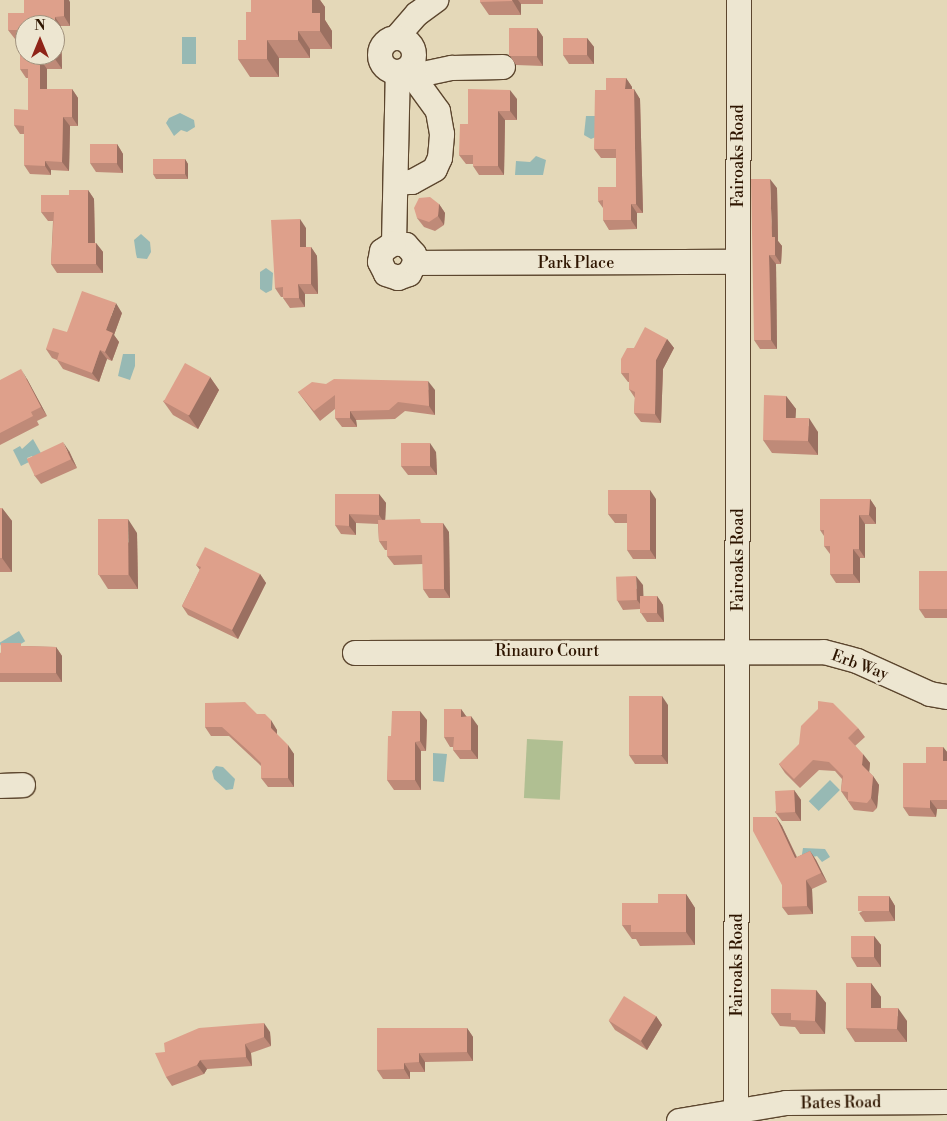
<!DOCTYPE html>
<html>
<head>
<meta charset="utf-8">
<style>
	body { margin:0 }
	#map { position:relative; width:947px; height:1121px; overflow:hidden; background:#e4d8b8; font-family:"Libre Bodoni",serif }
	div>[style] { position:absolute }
	.green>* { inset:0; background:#b0bf92; transform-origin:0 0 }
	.water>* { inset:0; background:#97b9b4; transform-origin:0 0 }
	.roads { filter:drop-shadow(1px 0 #5c462e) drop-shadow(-1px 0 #5c462e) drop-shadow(0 1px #5c462e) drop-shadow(0 -1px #5c462e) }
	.minor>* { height:24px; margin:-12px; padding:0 12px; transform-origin:12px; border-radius:12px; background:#ede6d1 }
	.minor>.ring { margin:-12px; padding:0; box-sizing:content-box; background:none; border:24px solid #ede6d1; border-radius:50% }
	.wall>* { inset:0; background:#bf8a78 }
	.shaded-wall>* { inset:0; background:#9b7061 }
	.building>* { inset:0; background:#dea08b; transform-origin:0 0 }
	span { translate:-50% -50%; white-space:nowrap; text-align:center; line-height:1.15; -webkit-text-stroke:5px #ede6d1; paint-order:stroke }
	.street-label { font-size:16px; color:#2e1500 }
	.north { position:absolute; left:15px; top:15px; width:50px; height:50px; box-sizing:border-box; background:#ede6d1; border:1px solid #a1927d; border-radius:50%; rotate:0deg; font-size:14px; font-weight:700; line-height:20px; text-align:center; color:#2e1500 }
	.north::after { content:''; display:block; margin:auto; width:18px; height:22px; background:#8f2418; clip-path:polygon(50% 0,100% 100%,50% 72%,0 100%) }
</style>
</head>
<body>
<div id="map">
	<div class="green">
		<div style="left:527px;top:739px;width:36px;height:59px;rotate:3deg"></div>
	</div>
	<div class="water">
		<div style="left:182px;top:37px;width:14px;height:27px"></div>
		<div style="clip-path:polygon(180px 113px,194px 120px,195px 127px,187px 132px,181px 130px,174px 136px,166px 123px,169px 118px)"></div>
		<div style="clip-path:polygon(586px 116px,595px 116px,598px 136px,591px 139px,584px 135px)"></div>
		<div style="clip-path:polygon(536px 156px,546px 160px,543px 175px,515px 175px,516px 161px,530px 162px)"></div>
		<div style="clip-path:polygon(141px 234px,150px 242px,151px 252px,147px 259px,137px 258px,136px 254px,134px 240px)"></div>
		<div style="clip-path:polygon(266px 268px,273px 273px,272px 290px,266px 293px,260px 289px,260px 272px)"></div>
		<div style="clip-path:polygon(123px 354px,135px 354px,135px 366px,130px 380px,118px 376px)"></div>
		<div style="clip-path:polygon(33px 439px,42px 455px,34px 459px,32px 456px,27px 458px,29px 462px,21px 466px,13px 450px,20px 446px,22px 449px)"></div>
		<div style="left:19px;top:631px;width:12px;height:23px;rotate:59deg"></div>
		<div style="clip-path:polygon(433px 753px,447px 754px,444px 782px,433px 781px)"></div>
		<div style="clip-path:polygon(216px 766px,223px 767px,235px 779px,233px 789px,226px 790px,214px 779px,212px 771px)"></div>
		<div style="left:830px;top:780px;width:14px;height:30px;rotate:45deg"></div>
		<div style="clip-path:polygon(803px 848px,825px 849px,830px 857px,822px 862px,817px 856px,801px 860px)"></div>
	</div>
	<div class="roads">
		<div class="minor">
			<div style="left:396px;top:38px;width:32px;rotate:-49deg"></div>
			<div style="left:417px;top:14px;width:24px;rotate:-36deg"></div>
			<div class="ring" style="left:380px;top:38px;width:10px;height:10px"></div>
			<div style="left:413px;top:64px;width:9px;rotate:69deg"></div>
			<div style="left:416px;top:72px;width:7px;rotate:16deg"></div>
			<div style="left:423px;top:74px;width:30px;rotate:-12deg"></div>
			<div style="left:452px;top:68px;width:51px;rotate:-1.1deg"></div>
			<div style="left:396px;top:183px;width:16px;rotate:-4deg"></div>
			<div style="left:412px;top:182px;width:26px;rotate:-29deg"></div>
			<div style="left:435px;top:169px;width:12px;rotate:-66deg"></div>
			<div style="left:440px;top:158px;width:24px;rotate:-85deg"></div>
			<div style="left:442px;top:134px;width:23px;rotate:-100deg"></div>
			<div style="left:438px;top:111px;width:39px;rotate:-126deg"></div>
			<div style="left:415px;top:79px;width:13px;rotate:-148deg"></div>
			<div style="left:394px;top:243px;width:170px;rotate:-88.7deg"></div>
			<div style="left:415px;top:263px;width:9px;rotate:-96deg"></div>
			<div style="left:414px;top:254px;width:12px;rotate:-132deg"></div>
			<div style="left:406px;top:245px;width:12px;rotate:-171deg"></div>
			<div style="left:394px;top:243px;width:14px;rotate:146deg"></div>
			<div style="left:382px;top:251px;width:11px;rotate:100deg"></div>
			<div style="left:380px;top:262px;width:13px;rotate:63deg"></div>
			<div style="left:386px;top:274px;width:13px;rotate:18deg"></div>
			<div style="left:398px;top:278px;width:12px;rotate:-20deg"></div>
			<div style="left:409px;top:274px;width:13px;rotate:-61deg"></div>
			<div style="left:415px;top:263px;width:322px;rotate:-0.2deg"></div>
			<div style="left:355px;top:653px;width:469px;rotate:-0.1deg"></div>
			<div style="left:824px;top:652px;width:34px;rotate:15deg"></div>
			<div style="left:857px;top:661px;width:80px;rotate:24.3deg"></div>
			<div style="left:930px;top:694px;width:17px;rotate:10deg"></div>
			<div style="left:0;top:786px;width:23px;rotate:-2deg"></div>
			<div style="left:679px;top:1121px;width:109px;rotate:-9.5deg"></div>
			<div style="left:786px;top:1103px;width:161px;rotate:-0.4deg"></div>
			<div style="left:736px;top:1121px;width:1121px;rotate:-89.85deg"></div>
		</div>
	</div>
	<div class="wall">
		<div style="clip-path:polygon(251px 0,320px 0,325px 7px,325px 20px,332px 31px,332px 49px,310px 49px,310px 58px,279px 58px,279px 77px,250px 77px,238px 59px,246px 40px,251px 12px)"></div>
		<div style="clip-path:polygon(480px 0,543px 0,543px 4px,521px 4px,521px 15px,489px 15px,480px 2px)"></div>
		<div style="clip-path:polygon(70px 2px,70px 26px,61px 26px,62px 69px,47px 69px,47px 89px,72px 89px,78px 98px,78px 126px,70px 126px,69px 171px,51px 170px,51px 175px,30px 174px,24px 165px,24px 134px,20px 134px,14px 125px,28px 110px,28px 78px,26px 78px,20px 69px,20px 39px,15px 39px,8px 30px,24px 13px)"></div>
		<div style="clip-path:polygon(537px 28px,543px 37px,543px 66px,516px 65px,510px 56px)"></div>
		<div style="clip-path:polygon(587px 38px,594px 47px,594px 64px,569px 64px,563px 55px)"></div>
		<div style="clip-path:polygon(626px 78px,632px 87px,632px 89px,640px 99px,643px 213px,637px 213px,637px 229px,609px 230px,603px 220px,603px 208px,598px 201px,616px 187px,616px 158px,601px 158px,594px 149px,606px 90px)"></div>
		<div style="clip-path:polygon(517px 99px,517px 120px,505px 120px,504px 175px,479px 175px,473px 166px,473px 164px,466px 164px,459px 155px,468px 124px)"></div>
		<div style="clip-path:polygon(117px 144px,123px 154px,123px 173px,96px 172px,90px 163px)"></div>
		<div style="clip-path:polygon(185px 159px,188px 164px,188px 179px,156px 179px,153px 174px)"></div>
		<div style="clip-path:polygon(777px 188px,778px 241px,782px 246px,781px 264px,776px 264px,777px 349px,760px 349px,754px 340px)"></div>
		<div style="clip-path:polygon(88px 190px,94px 199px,95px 243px,96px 243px,103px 252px,103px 273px,57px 273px,51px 264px,53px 221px,48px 221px,41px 212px,69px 195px)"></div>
		<div style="clip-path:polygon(439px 204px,445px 213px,444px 225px,435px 231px,424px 227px,417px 218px)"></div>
		<div style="clip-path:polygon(306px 228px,306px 247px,311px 247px,317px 256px,318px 294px,305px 294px,305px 307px,290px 308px,283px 298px,283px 297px,281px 297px,275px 288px)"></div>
		<div style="clip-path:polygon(122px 313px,114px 335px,119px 342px,112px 361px,107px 359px,99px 382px,63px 369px,57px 360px,52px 358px,46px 349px,67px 332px)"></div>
		<div style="clip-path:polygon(667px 339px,674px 348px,663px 369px,661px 423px,641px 422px,634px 413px,635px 398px,629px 389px,629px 382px,628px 382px,621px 373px,634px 348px)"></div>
		<div style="clip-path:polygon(210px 377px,219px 390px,198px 429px,173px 415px,163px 401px)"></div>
		<div style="clip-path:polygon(27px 379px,47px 416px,37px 421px,39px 425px,0 445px,0 380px)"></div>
		<div style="clip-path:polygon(326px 384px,435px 390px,435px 415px,405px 411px,395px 419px,356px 420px,357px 427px,342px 427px,335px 418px,335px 409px,320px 421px,298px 392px)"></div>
		<div style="clip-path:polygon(786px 396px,796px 409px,795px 418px,818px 432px,818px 455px,772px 453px,763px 440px)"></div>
		<div style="clip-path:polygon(69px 451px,77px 468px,41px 484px,34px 475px)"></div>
		<div style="clip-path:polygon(436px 452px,437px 475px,408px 475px,401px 466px)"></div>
		<div style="clip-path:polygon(335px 494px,379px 494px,386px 503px,385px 520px,423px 523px,449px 532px,450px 598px,429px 598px,423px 589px,423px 564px,394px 565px,387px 556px,387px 550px,385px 550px,379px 541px,378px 524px,356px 523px,356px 535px,341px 534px,335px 525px)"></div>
		<div style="clip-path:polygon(656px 499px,656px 559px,633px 559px,627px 550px,627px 523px,615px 523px,608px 514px)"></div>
		<div style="clip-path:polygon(870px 499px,876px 508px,876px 524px,865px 524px,865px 558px,860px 558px,860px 583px,836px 583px,830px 574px,830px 554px,824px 546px,824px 536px,820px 530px)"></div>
		<div style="clip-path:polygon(0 508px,2px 508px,12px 521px,12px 572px,0 572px)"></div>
		<div style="clip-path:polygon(137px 533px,138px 589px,108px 589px,99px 575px)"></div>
		<div style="clip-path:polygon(196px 565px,260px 574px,266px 583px,238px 639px,188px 615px,182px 606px,200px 570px)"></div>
		<div style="clip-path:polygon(947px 571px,947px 618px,925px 618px,919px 609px)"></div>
		<div style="clip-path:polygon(643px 585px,643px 596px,657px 596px,663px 605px,664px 622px,647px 622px,641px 613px,640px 609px,623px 610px,617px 600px)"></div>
		<div style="clip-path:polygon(23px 646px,56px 647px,62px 656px,62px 682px,0 682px,0 653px)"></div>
		<div style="clip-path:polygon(668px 705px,668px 764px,635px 764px,629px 755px)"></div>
		<div style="clip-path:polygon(461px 709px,466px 716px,478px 726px,478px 759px,460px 759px,453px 750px,453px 747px,450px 747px,444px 737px)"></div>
		<div style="clip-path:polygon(257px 714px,277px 730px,277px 735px,294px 754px,294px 787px,268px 787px,261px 778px,261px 766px,258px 763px,229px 736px,211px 736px,205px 727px)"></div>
		<div style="clip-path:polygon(427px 720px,426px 751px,421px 751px,421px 790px,394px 790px,387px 780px,391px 736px)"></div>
		<div style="clip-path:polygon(858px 728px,865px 737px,855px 746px,870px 763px,869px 772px,873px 776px,879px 785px,877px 808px,873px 812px,854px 810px,841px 791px,842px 779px,835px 771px,819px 770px,800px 788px,785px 773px,779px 764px)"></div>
		<div style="clip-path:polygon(943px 747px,947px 752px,947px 809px,937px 809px,936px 817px,909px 816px,903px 807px,926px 763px)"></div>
		<div style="clip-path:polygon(794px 790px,801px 800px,801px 821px,782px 821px,775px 812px)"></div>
		<div style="clip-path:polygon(776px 817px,782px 826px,797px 857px,810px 851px,816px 860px,827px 882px,812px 889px,813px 914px,788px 915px,782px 907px,782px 885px)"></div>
		<div style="clip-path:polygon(686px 894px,695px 908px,695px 945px,640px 946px,636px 939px,632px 939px,622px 925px,658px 903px)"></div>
		<div style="clip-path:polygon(889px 896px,895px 906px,895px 921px,865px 922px,859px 913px)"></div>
		<div style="clip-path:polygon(874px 936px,881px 945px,881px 967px,857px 967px,851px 957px)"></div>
		<div style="clip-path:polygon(871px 983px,881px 997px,881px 1008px,907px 1021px,907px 1042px,855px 1042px,846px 1028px)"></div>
		<div style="clip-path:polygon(816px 990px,826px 1003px,825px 1034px,800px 1034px,795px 1027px,780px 1026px,771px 1013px)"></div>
		<div style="clip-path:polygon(656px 1016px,662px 1025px,647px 1050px,615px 1030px,609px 1021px)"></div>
		<div style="clip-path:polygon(467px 1028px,473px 1037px,473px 1061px,425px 1062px,425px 1072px,410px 1072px,410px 1079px,383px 1079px,377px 1070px)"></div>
		<div style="clip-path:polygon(270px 1032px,271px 1046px,251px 1053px,252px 1066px,207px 1069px,204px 1074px,172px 1086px,166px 1077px,165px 1052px)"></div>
	</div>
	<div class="shaded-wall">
		<div style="clip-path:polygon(64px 0,69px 0,70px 2px,70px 26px,64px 16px)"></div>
		<div style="clip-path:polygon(312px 0,320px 0,325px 7px,325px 20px,332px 31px,332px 49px,320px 31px,312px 13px)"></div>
		<div style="clip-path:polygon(512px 0,518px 0,521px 4px,521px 15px)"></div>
		<div style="clip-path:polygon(55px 17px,61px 26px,62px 69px,55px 59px)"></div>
		<div style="clip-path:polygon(537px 28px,543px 37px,543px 66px,537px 57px)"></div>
		<div style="clip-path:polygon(298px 31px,310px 49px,310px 58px,298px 40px)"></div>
		<div style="clip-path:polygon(587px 38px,594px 47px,594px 64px,587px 55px)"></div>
		<div style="clip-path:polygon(267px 40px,279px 58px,279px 77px,267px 59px)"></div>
		<div style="clip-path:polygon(40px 59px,47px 69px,47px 98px,40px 89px)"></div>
		<div style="clip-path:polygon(626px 78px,632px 87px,632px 99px,625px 89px)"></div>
		<div style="clip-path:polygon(72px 89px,78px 98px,78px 126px,72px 117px)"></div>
		<div style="clip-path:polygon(634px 89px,640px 99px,643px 213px,636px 204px)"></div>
		<div style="clip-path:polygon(510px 90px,517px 99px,517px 120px,510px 111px)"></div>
		<div style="clip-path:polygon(498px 111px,505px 120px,504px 175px,498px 166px)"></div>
		<div style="clip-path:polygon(63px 117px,70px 126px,69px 171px,62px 162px)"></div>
		<div style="clip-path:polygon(117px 144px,123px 154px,123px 173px,117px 164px)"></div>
		<div style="clip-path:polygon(185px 159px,188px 164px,188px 179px,185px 174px)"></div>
		<div style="clip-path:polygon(45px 161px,51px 170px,51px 175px,45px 166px)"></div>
		<div style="clip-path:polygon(770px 179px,777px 188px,778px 241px,782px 246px,781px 264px,775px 255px,772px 237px)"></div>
		<div style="clip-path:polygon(88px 190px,94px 199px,95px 252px,88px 243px)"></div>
		<div style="clip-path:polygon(439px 204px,445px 213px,444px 225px,438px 216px)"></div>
		<div style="clip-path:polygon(631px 204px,637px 213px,637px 229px,631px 220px)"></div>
		<div style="clip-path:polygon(300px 219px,306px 228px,306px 256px,300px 247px)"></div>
		<div style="clip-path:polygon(96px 243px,103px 252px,103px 273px,96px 264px)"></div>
		<div style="clip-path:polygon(311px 247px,317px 256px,318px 294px,311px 284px)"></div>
		<div style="clip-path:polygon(769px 255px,776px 264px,777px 349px,771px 340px)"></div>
		<div style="clip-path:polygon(298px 284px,305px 294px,305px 307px,299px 298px)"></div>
		<div style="clip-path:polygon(116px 303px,122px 313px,114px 335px,119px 342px,112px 361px,105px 352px,106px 330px)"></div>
		<div style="clip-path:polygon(667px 339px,674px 348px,663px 369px,661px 423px,655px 414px,656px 360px)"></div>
		<div style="clip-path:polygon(100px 350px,107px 359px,99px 382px,92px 373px)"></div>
		<div style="clip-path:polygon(21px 369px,27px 379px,47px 416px,41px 407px)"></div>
		<div style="clip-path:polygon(210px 377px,219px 390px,198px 429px,188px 415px)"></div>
		<div style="clip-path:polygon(428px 381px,435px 390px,435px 415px,429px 406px)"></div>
		<div style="clip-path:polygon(786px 396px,796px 409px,795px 431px,786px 418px)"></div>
		<div style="clip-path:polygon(350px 411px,356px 420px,357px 427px,350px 418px)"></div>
		<div style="clip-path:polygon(809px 418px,818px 432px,818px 455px,808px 441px)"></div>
		<div style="clip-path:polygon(63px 442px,69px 451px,77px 468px,71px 459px)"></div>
		<div style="clip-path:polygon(430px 443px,436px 452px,437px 475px,430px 466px)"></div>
		<div style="clip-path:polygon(650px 490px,656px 499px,656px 559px,650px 550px)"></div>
		<div style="clip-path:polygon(379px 494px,386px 503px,385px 524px,379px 515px)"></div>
		<div style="clip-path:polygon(870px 499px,876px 508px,876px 524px,869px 515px)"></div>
		<div style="clip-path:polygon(2px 508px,12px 521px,12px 572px,2px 558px)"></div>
		<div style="clip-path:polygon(349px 514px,356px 523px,356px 535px,349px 526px)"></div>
		<div style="clip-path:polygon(859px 515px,865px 524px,865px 558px,859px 549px)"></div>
		<div style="clip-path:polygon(128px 519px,137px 533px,138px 589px,129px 575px)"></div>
		<div style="clip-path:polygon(443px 523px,449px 532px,450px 598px,444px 589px)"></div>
		<div style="clip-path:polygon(853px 549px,860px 558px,860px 583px,853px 574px)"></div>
		<div style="clip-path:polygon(260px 574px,266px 583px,238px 639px,232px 630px)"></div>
		<div style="clip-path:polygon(636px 576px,643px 585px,644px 609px,637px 600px)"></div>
		<div style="clip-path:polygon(657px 596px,663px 605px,664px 622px,657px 613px)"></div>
		<div style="clip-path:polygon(56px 647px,62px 656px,62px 682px,56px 673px)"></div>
		<div style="clip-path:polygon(662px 696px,668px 705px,668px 764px,661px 755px)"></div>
		<div style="clip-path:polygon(461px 709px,468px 719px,461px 717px)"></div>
		<div style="clip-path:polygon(420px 711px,427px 720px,426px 751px,420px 741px)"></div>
		<div style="clip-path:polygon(471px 716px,478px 726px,478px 759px,471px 750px)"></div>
		<div style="clip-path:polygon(271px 720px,277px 730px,277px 738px,271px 728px)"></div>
		<div style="clip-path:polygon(415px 742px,421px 751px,421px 790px,415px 780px)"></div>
		<div style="clip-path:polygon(288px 745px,294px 754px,294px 787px,288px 778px)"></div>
		<div style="clip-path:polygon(943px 747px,947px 752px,947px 766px,943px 761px)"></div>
		<div style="clip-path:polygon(863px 754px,870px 763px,869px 774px,862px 765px)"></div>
		<div style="clip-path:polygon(873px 776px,879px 785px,877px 808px,871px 798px)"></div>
		<div style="clip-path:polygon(794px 790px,801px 800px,801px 821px,795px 812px)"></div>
		<div style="clip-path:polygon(930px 800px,937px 809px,936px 817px,930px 808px)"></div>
		<div style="clip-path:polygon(776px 817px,782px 826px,801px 867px,795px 858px)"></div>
		<div style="clip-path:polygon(810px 851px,816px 860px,827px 882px,821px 873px)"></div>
		<div style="clip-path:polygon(806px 880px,812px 889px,813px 914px,807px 906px)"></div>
		<div style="clip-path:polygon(686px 894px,695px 908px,695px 945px,686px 932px)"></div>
		<div style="clip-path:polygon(889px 896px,895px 906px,895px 921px,889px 911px)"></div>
		<div style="clip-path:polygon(874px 936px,881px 945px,881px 967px,874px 957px)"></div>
		<div style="clip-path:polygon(871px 983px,881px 997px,881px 1021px,871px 1008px)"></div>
		<div style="clip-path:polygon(816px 990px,826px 1003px,825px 1034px,815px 1021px)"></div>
		<div style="clip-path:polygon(898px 1008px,907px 1021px,907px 1042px,897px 1029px)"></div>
		<div style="clip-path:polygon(656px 1016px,662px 1025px,647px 1050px,641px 1041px)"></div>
		<div style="clip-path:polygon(264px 1023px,270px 1032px,271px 1046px,264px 1037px)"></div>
		<div style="clip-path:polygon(467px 1028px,473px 1037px,473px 1061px,467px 1052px)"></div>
		<div style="clip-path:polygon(245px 1044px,251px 1053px,252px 1066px,246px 1057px)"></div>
		<div style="clip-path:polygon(419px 1053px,425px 1062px,425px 1072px,419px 1062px)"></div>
		<div style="clip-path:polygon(200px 1060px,207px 1069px,204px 1074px,197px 1065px)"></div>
		<div style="clip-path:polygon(404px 1063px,410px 1072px,410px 1079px,404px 1069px)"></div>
	</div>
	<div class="building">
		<div style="clip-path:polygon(evenodd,24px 0,64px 0,64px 16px,55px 17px,55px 59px,40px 59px,40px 89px,72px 89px,72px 117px,63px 117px,62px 162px,45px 161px,45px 166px,24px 165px,24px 126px,14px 125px,14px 109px,28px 110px,28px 69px,20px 69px,20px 30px,8px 30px,8px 13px,24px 13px,24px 0,25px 25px,55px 25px,55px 55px,25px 55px,25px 25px)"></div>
		<div style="clip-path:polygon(251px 0,312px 0,312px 13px,320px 13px,320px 31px,298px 31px,298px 40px,267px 40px,267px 59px,238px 59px,238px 40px,246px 40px,246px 12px,251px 12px)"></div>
		<div style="clip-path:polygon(480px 0,512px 0,512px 1px,480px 2px)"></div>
		<div style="left:509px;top:28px;width:28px;height:28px"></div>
		<div style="left:563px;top:38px;width:24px;height:17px"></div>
		<div style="clip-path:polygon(606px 78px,626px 78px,625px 89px,634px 89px,636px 204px,631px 204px,631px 220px,603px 220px,603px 200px,598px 201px,598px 187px,616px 187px,616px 149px,594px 149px,595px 90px,606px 90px)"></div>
		<div style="clip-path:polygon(468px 89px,510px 90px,510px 111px,498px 111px,498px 166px,473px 166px,473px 155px,459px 155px,460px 124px,468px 124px)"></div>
		<div style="left:90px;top:144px;width:27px;height:19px"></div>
		<div style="left:153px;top:159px;width:32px;height:15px"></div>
		<div style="clip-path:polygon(751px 179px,770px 179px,772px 237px,775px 237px,775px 255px,769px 255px,771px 340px,754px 340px)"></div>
		<div style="clip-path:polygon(69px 190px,88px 190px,88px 243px,96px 243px,96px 264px,51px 264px,54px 212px,41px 212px,41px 195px,69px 195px)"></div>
		<div style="clip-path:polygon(430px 197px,439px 204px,438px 216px,429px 222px,417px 218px,414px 208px,419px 198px)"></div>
		<div style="clip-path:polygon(300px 219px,300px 247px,311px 247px,311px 284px,298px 284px,299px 298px,283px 298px,283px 287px,275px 288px,271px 220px)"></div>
		<div style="clip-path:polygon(82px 291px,116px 303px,106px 330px,113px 333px,105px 352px,100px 350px,92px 373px,57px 360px,59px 353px,46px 349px,53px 328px,67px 332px)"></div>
		<div style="clip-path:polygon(645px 327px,667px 339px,656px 360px,655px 414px,634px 413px,635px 392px,629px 389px,629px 373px,621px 373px,621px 359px,627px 348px,634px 348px)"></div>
		<div style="left:185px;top:363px;width:29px;height:44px;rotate:29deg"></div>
		<div style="clip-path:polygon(21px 369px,41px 407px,31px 412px,33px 416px,0 433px,0 380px)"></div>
		<div style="clip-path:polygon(334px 379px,428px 381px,429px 406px,398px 402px,389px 410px,350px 411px,350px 418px,335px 418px,335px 395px,314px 411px,298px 392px,312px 382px,326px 384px)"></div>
		<div style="clip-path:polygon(764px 395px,786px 396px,786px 418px,809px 418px,808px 441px,763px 440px)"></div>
		<div style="left:63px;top:442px;width:19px;height:40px;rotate:65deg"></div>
		<div style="left:430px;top:443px;width:23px;height:29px;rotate:90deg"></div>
		<div style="clip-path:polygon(608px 490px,650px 490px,650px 550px,627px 550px,627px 514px,608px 514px)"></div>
		<div style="clip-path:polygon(335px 494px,379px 494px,379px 515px,349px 514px,349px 526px,335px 525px)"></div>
		<div style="clip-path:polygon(820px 499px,870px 499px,869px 515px,859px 515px,859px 549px,853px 549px,853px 574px,830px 574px,830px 546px,824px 546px,824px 530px,820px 530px)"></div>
		<div style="left:0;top:508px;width:2px;height:50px"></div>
		<div style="left:98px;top:519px;width:30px;height:56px"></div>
		<div style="clip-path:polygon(420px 519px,421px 523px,443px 523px,444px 589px,423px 589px,422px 555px,387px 556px,387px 541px,379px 541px,378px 520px)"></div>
		<div style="clip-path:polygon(205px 547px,260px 574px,232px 630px,182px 606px,201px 567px,196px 565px)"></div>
		<div style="left:919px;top:571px;width:28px;height:38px"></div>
		<div style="left:636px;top:576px;width:24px;height:20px;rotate:88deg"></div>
		<div style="left:640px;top:596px;width:17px;height:17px"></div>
		<div style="clip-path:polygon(1px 643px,21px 643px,21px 646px,56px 647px,56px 673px,0 673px,0 653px,1px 653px)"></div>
		<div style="left:629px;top:696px;width:33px;height:59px"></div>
		<div style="clip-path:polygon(818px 701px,833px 703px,858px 728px,848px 738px,863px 754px,862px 765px,873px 776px,871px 798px,867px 803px,848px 801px,848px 792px,841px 791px,843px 776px,829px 762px,813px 760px,794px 779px,779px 764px,799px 744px,801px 726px,818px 709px)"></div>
		<div style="clip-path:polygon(245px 702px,257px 714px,265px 714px,271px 720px,271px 728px,288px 745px,288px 778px,261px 778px,261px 763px,252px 754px,222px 727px,205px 727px,205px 703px)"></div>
		<div style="clip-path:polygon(444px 709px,461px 709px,461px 717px,471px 716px,471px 750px,453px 750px,454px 737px,444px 737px)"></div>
		<div style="clip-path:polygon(392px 711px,420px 711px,420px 741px,415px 742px,415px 780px,387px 780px,388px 736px,391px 736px)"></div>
		<div style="clip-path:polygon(926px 747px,943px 747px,943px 761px,947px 761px,947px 800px,930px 800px,930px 808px,903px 807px,903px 763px,926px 763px)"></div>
		<div style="left:794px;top:790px;width:22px;height:19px;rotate:87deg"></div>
		<div style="clip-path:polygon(753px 817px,776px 817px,795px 858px,810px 851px,821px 873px,806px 880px,807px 906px,782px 907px,782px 885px,753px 831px)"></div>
		<div style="clip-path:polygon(658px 894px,686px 894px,686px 932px,631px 932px,631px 925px,622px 925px,622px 903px,658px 903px)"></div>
		<div style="left:889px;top:896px;width:15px;height:31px;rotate:90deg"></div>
		<div style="left:851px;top:936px;width:23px;height:21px"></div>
		<div style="clip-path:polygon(846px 983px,871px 983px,871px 1008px,898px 1008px,897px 1029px,846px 1028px)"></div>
		<div style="clip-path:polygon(771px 989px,816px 990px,815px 1021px,791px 1020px,791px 1013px,771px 1013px)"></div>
		<div style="left:624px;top:996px;width:38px;height:29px;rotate:32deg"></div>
		<div style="clip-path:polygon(264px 1023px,264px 1037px,245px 1044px,246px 1057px,200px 1060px,197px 1065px,166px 1077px,155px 1053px,165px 1052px,164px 1043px,199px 1028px)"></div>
		<div style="clip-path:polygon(377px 1028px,467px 1028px,467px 1052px,419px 1053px,419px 1062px,404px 1063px,404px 1069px,377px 1070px)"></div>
	</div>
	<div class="street-label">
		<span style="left:738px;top:156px;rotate:-90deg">Fairoaks Road</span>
		<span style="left:576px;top:263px">Park Place</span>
		<span style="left:738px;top:560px;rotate:-90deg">Fairoaks Road</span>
		<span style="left:547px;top:651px">Rinauro Court</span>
		<span style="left:860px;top:665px;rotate:20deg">Erb Way</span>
		<span style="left:737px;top:965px;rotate:-90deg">Fairoaks Road</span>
		<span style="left:841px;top:1103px;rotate:-1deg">Bates Road</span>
	</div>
	<div class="north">N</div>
</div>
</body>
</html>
